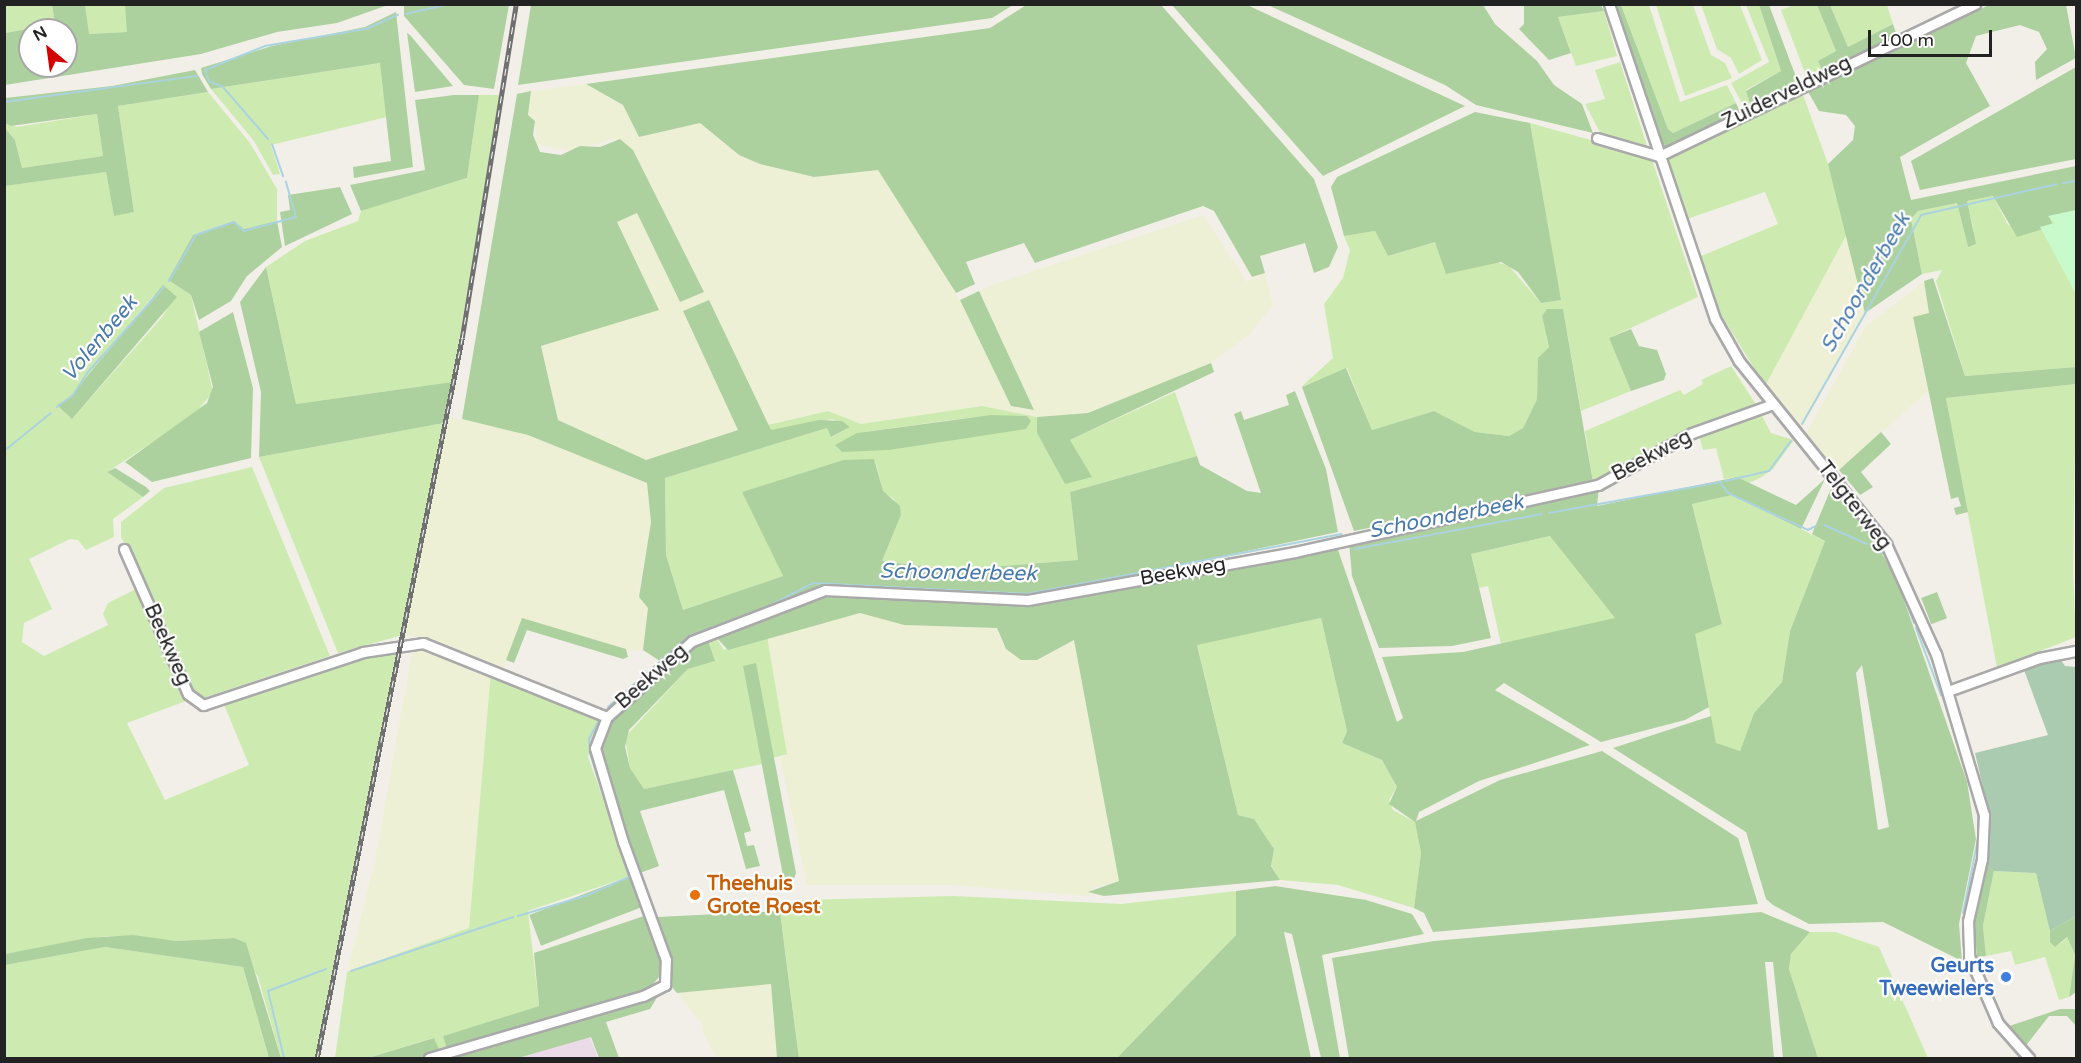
<!DOCTYPE html>
<html>
<head>
<meta charset="utf-8">
<style>
	body { margin:0 }
	#map { position:relative; width:2081px; height:1063px; overflow:hidden; background:#f2efe9; font-family:"Varela Round",sans-serif }
	div>[style] { position:absolute }
	.industrial>* { inset:0; background:#ebdbe8 }
	.farmland>* { inset:0; background:#eef0d5 }
	.grass>* { inset:0; background:#cdebb0 }
	.forest>* { inset:0; background:#add19e; transform-origin:0 0 }
	.cemetery>* { inset:0; background:#aacbaf }
	.park>* { inset:0; background:#c8facc }
	.stream>* { height:2px; margin:-1px; padding:0 1px; transform-origin:1px; border-radius:1px; background:#aad3df }
	.roads { filter:drop-shadow(2px 0 #a9a9a9) drop-shadow(-2px 0 #a9a9a9) drop-shadow(0 2px #a9a9a9) drop-shadow(0 -2px #a9a9a9) }
	.minor>* { height:9px; margin:-4.5px; padding:0 4.5px; transform-origin:4.5px; border-radius:4.5px; background:#fff }
	.rail>* { height:4.5px; margin-top:-2.25px; transform-origin:0; background:repeating-linear-gradient(90deg,#fff 0 7px,#707070 0 14px); box-sizing:border-box; border-block:2px solid #707070 }
	.dots>* { width:16px; height:16px; translate:-50% -50%; box-sizing:border-box; border:3px solid #fff; border-radius:50% }
	span { translate:-50% -50%; white-space:nowrap; text-align:center; line-height:1.15; -webkit-text-stroke:4.5px #fff; paint-order:stroke }
	.street-label { font-size:20px; color:#222 }
	.food-label { font-size:20px; color:#c56008; font-weight:700 }
	.left { translate:0 -50%; text-align:left }
	.shop-label { font-size:20px; color:#366cbe; font-weight:700 }
	.right { translate:-100% -50%; text-align:right }
	.water-label { font-size:21px; color:#4a7aab; font-style:italic }
	.frame { position:absolute; inset:0; border:6px solid #222; pointer-events:none }
	.north { position:absolute; left:18px; top:18px; width:60px; height:60px; box-sizing:border-box; background:#fff; border:2px solid #a7a7a7; border-radius:50%; rotate:331deg; font-size:16px; font-weight:700; line-height:24px; text-align:center; color:#222 }
	.north::after { content:''; display:block; margin:auto; width:21px; height:27px; background:#d40000; clip-path:polygon(50% 0,100% 100%,50% 72%,0 100%) }
	.scale { position:absolute; left:1868px; top:30px; width:124px; height:27px; box-sizing:border-box; border:3px solid #222; border-top:0; padding-left:8px; font-size:18px; line-height:21px; white-space:nowrap; color:#222; -webkit-text-stroke:4px #fff; paint-order:stroke }
</style>
</head>
<body>
<div id="map">
	<div class="industrial">
		<div style="clip-path:polygon(582px 1016px,598px 1058px,432px 1058px)"></div>
	</div>
	<div class="farmland">
		<div style="clip-path:polygon(586px 84px,623px 105px,639px 137px,700px 123px,739px 155px,760px 164px,814px 177px,878px 169px,960px 300px,1011px 406px,1034px 409px,979px 291px,997px 283px,1203px 215px,1247px 282px,1265px 273px,1273px 305px,1249px 335px,1211px 363px,1088px 413px,1037px 417px,982px 406px,861px 424px,828px 411px,768px 425px,709px 301px,683px 312px,740px 429px,646px 460px,558px 420px,541px 346px,617px 222px,637px 213px,680px 302px,704px 292px,633px 150px,613px 139px,573px 151px,536px 144px,536px 128px,528px 115px,531px 91px)"></div>
		<div style="clip-path:polygon(1847px 234px,1865px 313px,1801px 430px,1765px 386px)"></div>
		<div style="clip-path:polygon(1924px 281px,1929px 313px,1913px 318px,1928px 391px,1839px 470px,1805px 435px,1865px 327px)"></div>
		<div style="clip-path:polygon(446px 416px,528px 435px,647px 483px,651px 522px,639px 590px,648px 608px,643px 650px,629px 651px,522px 619px,503px 668px,429px 638px,403px 635px)"></div>
		<div style="clip-path:polygon(860px 613px,904px 625px,997px 628px,1002px 643px,1037px 660px,1074px 640px,1119px 881px,1094px 887px,1089px 896px,950px 885px,807px 885px,780px 757px,787px 754px,767px 636px)"></div>
		<div style="clip-path:polygon(413px 646px,437px 648px,491px 671px,469px 929px,347px 972px,375px 861px)"></div>
		<div style="clip-path:polygon(771px 983px,777px 1058px,717px 1058px,703px 1034px,703px 1025px,677px 993px)"></div>
	</div>
	<div class="grass">
		<div style="clip-path:polygon(5px 5px,52px 5px,55px 24px,5px 33px)"></div>
		<div style="clip-path:polygon(85px 5px,125px 5px,128px 32px,88px 34px)"></div>
		<div style="clip-path:polygon(1621px 5px,1649px 5px,1680px 102px,1727px 85px,1736px 103px,1673px 133px,1668px 129px)"></div>
		<div style="clip-path:polygon(1656px 5px,1693px 5px,1711px 55px,1725px 63px,1732px 78px,1685px 96px)"></div>
		<div style="clip-path:polygon(1701px 5px,1740px 5px,1762px 60px,1739px 74px,1731px 58px,1717px 49px)"></div>
		<div style="clip-path:polygon(1746px 5px,1759px 5px,1781px 71px,1746px 90px,1751px 106px,1745px 109px,1731px 83px,1769px 62px)"></div>
		<div style="clip-path:polygon(1794px 5px,1817px 5px,1836px 51px,1818px 61px,1822px 71px,1807px 78px,1781px 10px)"></div>
		<div style="clip-path:polygon(1830px 5px,1887px 5px,1893px 24px,1848px 47px)"></div>
		<div style="clip-path:polygon(1604px 11px,1617px 56px,1576px 66px,1558px 17px)"></div>
		<div style="clip-path:polygon(1620px 62px,1648px 149px,1602px 136px,1585px 104px,1605px 99px,1595px 70px)"></div>
		<div style="clip-path:polygon(381px 63px,387px 117px,271px 145px,280px 174px,273px 175px,254px 141px,211px 89px)"></div>
		<div style="clip-path:polygon(evenodd,208px 92px,250px 143px,277px 189px,277px 221px,244px 229px,234px 221px,193px 235px,168px 280px,191px 295px,213px 392px,193px 416px,107px 472px,143px 497px,113px 519px,114px 537px,86px 550px,78px 540px,70px 539px,29px 559px,52px 609px,24px 623px,22px 642px,44px 656px,108px 625px,103px 614px,108px 603px,136px 589px,186px 701px,127px 723px,165px 800px,249px 765px,223px 702px,401px 644px,318px 1058px,281px 1058px,258px 977px,234px 938px,176px 941px,107px 936px,5px 954px,4px 186px,106px 172px,114px 215px,134px 212px,118px 106px,208px 92px,175px 294px,163px 316px,72px 419px,58px 405px,69px 398px,154px 295px,175px 294px)"></div>
		<div style="clip-path:polygon(1802px 92px,1840px 197px,1847px 234px,1765px 386px,1717px 308px,1699px 257px,1778px 224px,1765px 192px,1687px 219px,1667px 157px)"></div>
		<div style="clip-path:polygon(479px 95px,500px 95px,452px 382px,296px 404px,266px 267px,305px 241px,358px 221px,361px 211px,467px 178px)"></div>
		<div style="clip-path:polygon(97px 114px,103px 156px,22px 168px,15px 140px,5px 128px,4px 123px,17px 127px)"></div>
		<div style="clip-path:polygon(1530px 123px,1651px 157px,1698px 297px,1609px 338px,1631px 391px,1581px 411px,1563px 309px,1542px 316px,1549px 347px,1539px 358px,1537px 399px,1523px 428px,1509px 436px,1475px 432px,1434px 411px,1372px 430px,1347px 368px,1301px 387px,1333px 358px,1324px 304px,1343px 278px,1350px 250px,1344px 236px,1375px 231px,1388px 256px,1435px 242px,1509px 266px,1541px 303px,1560px 300px)"></div>
		<div style="clip-path:polygon(1993px 196px,2008px 225px,2041px 230px,2053px 226px,2049px 217px,2076px 211px,2076px 367px,1965px 376px,1936px 281px,1942px 270px,1922px 274px,1911px 219px,1918px 211px,1957px 203px,1968px 247px,1973px 227px,1966px 201px)"></div>
		<div style="clip-path:polygon(1731px 366px,1759px 409px,1593px 482px,1585px 431px,1680px 390px,1684px 395px,1703px 384px,1701px 380px)"></div>
		<div style="clip-path:polygon(2076px 384px,2073px 573px,2076px 637px,1997px 668px,1946px 398px)"></div>
		<div style="clip-path:polygon(evenodd,1175px 392px,1197px 456px,1070px 492px,1078px 560px,954px 570px,882px 561px,901px 515px,894px 499px,883px 492px,875px 461px,843px 460px,743px 492px,783px 576px,683px 610px,666px 555px,665px 478px,827px 428px,832px 437px,850px 427px,832px 419px,771px 431px,768px 425px,828px 411px,861px 424px,982px 406px,1037px 417px,1037px 430px,1070px 440px,1175px 392px,976px 417px,1031px 417px,857px 433px,950px 420px,976px 417px)"></div>
		<div style="clip-path:polygon(1761px 414px,1771px 433px,1794px 440px,1773px 469px,1760px 478px,1749px 483px,1737px 477px,1724px 479px,1716px 448px,1703px 450px,1699px 435px)"></div>
		<div style="clip-path:polygon(444px 423px,403px 635px,338px 653px,259px 457px)"></div>
		<div style="clip-path:polygon(252px 467px,330px 656px,201px 699px,192px 696px,121px 537px,121px 522px,164px 488px)"></div>
		<div style="clip-path:polygon(1732px 495px,1825px 541px,1790px 631px,1782px 682px,1754px 713px,1740px 751px,1716px 744px,1694px 634px,1722px 624px,1692px 504px)"></div>
		<div style="clip-path:polygon(1551px 536px,1616px 619px,1501px 644px,1488px 586px,1479px 588px,1471px 554px)"></div>
		<div style="clip-path:polygon(1321px 618px,1347px 731px,1342px 743px,1382px 760px,1397px 787px,1389px 800px,1393px 810px,1415px 822px,1421px 853px,1414px 908px,1338px 885px,1280px 880px,1271px 865px,1274px 849px,1254px 819px,1238px 815px,1197px 644px)"></div>
		<div style="clip-path:polygon(714px 635px,724px 650px,767px 636px,787px 754px,773px 758px,755px 664px,754px 718px,762px 764px,644px 789px,630px 768px,625px 737px,688px 669px,714px 661px,707px 638px)"></div>
		<div style="clip-path:polygon(491px 671px,599px 719px,588px 757px,631px 876px,528px 911px,539px 1006px,443px 1036px,447px 1050px,440px 1052px,433px 1038px,368px 1058px,335px 1058px,347px 972px,469px 928px)"></div>
		<div style="clip-path:polygon(1994px 871px,2036px 873px,2052px 936px,2061px 943px,2067px 937px,2075px 955px,2069px 997px,2059px 1000px,2045px 957px,2015px 965px,2011px 951px,1986px 956px,1983px 926px)"></div>
		<div style="clip-path:polygon(1236px 891px,1236px 935px,1117px 1058px,799px 1058px,780px 911px,799px 905px,801px 900px,953px 896px,1121px 904px)"></div>
		<div style="clip-path:polygon(1810px 932px,1835px 932px,1879px 947px,1928px 1058px,1818px 1058px,1789px 969px,1791px 954px)"></div>
		<div style="clip-path:polygon(105px 947px,243px 967px,269px 1058px,5px 1058px,5px 965px)"></div>
	</div>
	<div class="forest">
		<div style="clip-path:polygon(1028px 4px,1161px 5px,1314px 179px,1338px 247px,1329px 267px,1314px 273px,1305px 243px,1260px 256px,1265px 273px,1252px 277px,1214px 211px,1203px 206px,1035px 263px,1024px 243px,966px 262px,975px 284px,956px 293px,878px 170px,814px 177px,760px 164px,739px 155px,700px 123px,639px 137px,623px 105px,586px 84px,990px 28px)"></div>
		<div style="clip-path:polygon(evenodd,52px 5px,85px 5px,89px 34px,127px 32px,125px 5px,388px 5px,337px 23px,277px 32px,201px 54px,5px 85px,5px 33px,55px 24px,52px 5px,30px 30px,66px 30px,66px 66px,30px 66px,30px 30px)"></div>
		<div style="clip-path:polygon(509px 5px,494px 89px,464px 85px,404px 16px,404px 5px)"></div>
		<div style="clip-path:polygon(531px 5px,531px 4px,1013px 5px,992px 18px,518px 85px)"></div>
		<div style="clip-path:polygon(1172px 5px,1247px 5px,1465px 106px,1323px 176px)"></div>
		<div style="clip-path:polygon(1268px 5px,1483px 5px,1495px 24px,1537px 61px,1554px 85px,1582px 104px,1593px 133px,1476px 105px,1445px 85px)"></div>
		<div style="clip-path:polygon(1524px 5px,1601px 5px,1604px 11px,1558px 17px,1571px 53px,1549px 60px,1519px 29px,1524px 24px)"></div>
		<div style="clip-path:polygon(1614px 5px,1621px 5px,1668px 129px,1673px 133px,1736px 103px,1740px 112px,1670px 148px,1661px 146px)"></div>
		<div style="clip-path:polygon(1759px 5px,1769px 5px,1796px 77px,1794px 84px,1751px 106px,1746px 91px,1781px 71px)"></div>
		<div style="clip-path:polygon(1817px 5px,1830px 5px,1848px 47px,1893px 24px,1897px 36px,1822px 71px,1818px 61px,1836px 51px)"></div>
		<div style="clip-path:polygon(1989px 5px,2066px 5px,2076px 58px,2036px 80px,2035px 62px,2047px 49px,2039px 32px,2020px 25px,1976px 36px,1966px 63px,1990px 106px,1900px 157px,1911px 200px,2076px 166px,2076px 211px,2050px 218px,2053px 226px,2017px 237px,1993px 196px,1967px 201px,1976px 244px,1968px 247px,1957px 203px,1918px 211px,1911px 219px,1922px 274px,1865px 313px,1828px 164px,1853px 140px,1855px 126px,1846px 115px,1819px 111px,1807px 90px)"></div>
		<div style="clip-path:polygon(396px 12px,413px 167px,354px 178px,353px 167px,391px 161px,380px 63px,211px 89px,202px 74px,201px 68px,272px 46px,365px 27px)"></div>
		<div style="clip-path:polygon(407px 33px,410px 35px,453px 86px,415px 92px)"></div>
		<div style="clip-path:polygon(2076px 67px,2076px 159px,1920px 190px,1911px 161px)"></div>
		<div style="clip-path:polygon(195px 70px,208px 92px,118px 106px,134px 212px,114px 216px,106px 172px,5px 186px,5px 128px,15px 140px,22px 168px,103px 156px,97px 114px,11px 126px,5px 123px,5px 98px,112px 86px)"></div>
		<div style="clip-path:polygon(531px 91px,528px 115px,535px 121px,533px 135px,540px 152px,561px 155px,580px 146px,600px 147px,620px 139px,633px 150px,704px 292px,680px 302px,637px 213px,617px 222px,659px 310px,541px 346px,558px 420px,646px 460px,738px 430px,683px 311px,709px 300px,771px 430px,819px 420px,842px 421px,850px 427px,831px 437px,827px 428px,665px 478px,666px 555px,683px 610px,783px 576px,742px 492px,843px 460px,874px 459px,883px 491px,900px 506px,901px 515px,882px 561px,954px 570px,1078px 560px,1070px 492px,1197px 456px,1200px 465px,1247px 491px,1261px 493px,1234px 414px,1241px 411px,1244px 420px,1289px 405px,1286px 395px,1295px 391px,1326px 469px,1338px 532px,1042px 594px,836px 585px,813px 589px,691px 639px,660px 661px,643px 650px,648px 608px,639px 597px,651px 522px,647px 483px,528px 435px,462px 419px,517px 94px)"></div>
		<div style="clip-path:polygon(454px 95px,479px 95px,467px 178px,361px 211px,350px 185px,425px 170px,415px 100px)"></div>
		<div style="clip-path:polygon(1475px 112px,1530px 123px,1561px 300px,1541px 303px,1518px 272px,1501px 262px,1446px 274px,1435px 242px,1388px 256px,1375px 231px,1344px 236px,1331px 187px,1337px 177px)"></div>
		<div style="clip-path:polygon(340px 187px,352px 214px,285px 246px,280px 212px,290px 210px,288px 195px)"></div>
		<div style="clip-path:polygon(234px 221px,244px 229px,277px 221px,282px 247px,247px 276px,231px 301px,199px 320px,191px 295px,168px 280px,193px 235px)"></div>
		<div style="clip-path:polygon(266px 267px,296px 404px,452px 382px,444px 423px,259px 457px,261px 392px,240px 302px)"></div>
		<div style="clip-path:polygon(1933px 278px,1965px 376px,2076px 367px,2076px 384px,1946px 398px,1968px 512px,1956px 515px,1954px 508px,1961px 506px,1958px 497px,1951px 499px,1913px 317px,1929px 313px,1924px 281px)"></div>
		<div style="clip-path:polygon(163px 285px,177px 297px,72px 419px,57px 405px,69px 398px)"></div>
		<div style="clip-path:polygon(979px 291px,1034px 410px,1011px 406px,960px 300px)"></div>
		<div style="clip-path:polygon(1547px 309px,1563px 309px,1593px 482px,1354px 531px,1302px 387px,1346px 368px,1372px 430px,1434px 411px,1475px 432px,1509px 436px,1523px 428px,1537px 399px,1538px 358px,1549px 347px,1542px 316px)"></div>
		<div style="clip-path:polygon(233px 312px,253px 388px,251px 458px,152px 482px,125px 462px,207px 403px,213px 387px,199px 332px)"></div>
		<div style="clip-path:polygon(1631px 329px,1639px 346px,1657px 350px,1666px 374px,1664px 380px,1631px 391px,1609px 338px)"></div>
		<div style="clip-path:polygon(1211px 363px,1214px 372px,1070px 440px,1092px 477px,1065px 484px,1037px 433px,1037px 417px,1088px 413px)"></div>
		<div style="clip-path:polygon(991px 415px,1027px 416px,1031px 421px,1026px 429px,889px 450px,842px 452px,835px 445px,857px 433px)"></div>
		<div style="clip-path:polygon(1881px 432px,1891px 444px,1861px 472px,1873px 487px,1860px 495px,1839px 470px)"></div>
		<div style="clip-path:polygon(115px 468px,146px 487px,150px 491px,143px 497px,107px 472px)"></div>
		<div style="clip-path:polygon(1737px 477px,1796px 505px,1825px 479px,1801px 529px,1732px 495px,1692px 504px,1722px 624px,1695px 634px,1709px 707px,1685px 720px,1601px 742px,1504px 683px,1495px 690px,1590px 745px,1479px 781px,1419px 812px,1416px 821px,1500px 780px,1602px 751px,1738px 838px,1758px 904px,1433px 932px,1424px 913px,1414px 908px,1421px 853px,1415px 822px,1389px 804px,1397px 787px,1382px 760px,1342px 743px,1347px 731px,1321px 618px,1197px 645px,1238px 815px,1254px 819px,1274px 849px,1271px 866px,1280px 880px,1104px 896px,1088px 892px,1119px 881px,1074px 640px,1037px 660px,1021px 660px,1006px 649px,997px 628px,904px 625px,860px 613px,728px 650px,714px 635px,815px 594px,1020px 604px,1336px 544px,1397px 722px,1403px 718px,1382px 657px,1463px 652px,1615px 618px,1550px 536px,1471px 554px,1491px 638px,1452px 646px,1379px 648px,1352px 576px,1349px 542px,1599px 487px,1597px 506px)"></div>
		<div style="clip-path:polygon(evenodd,1832px 486px,1868px 531px,1896px 577px,1967px 782px,1976px 839px,1959px 924px,1962px 961px,1883px 922px,1809px 924px,1773px 905px,1766px 899px,1746px 832px,1613px 748px,1711px 716px,1716px 743px,1740px 751px,1754px 713px,1782px 682px,1790px 631px,1825px 541px,1812px 534px,1832px 486px,1862px 665px,1889px 827px,1878px 830px,1856px 673px,1862px 665px)"></div>
		<div style="left:1937px;top:592px;width:28px;height:17px;rotate:69deg"></div>
		<div style="clip-path:polygon(522px 618px,626px 649px,628px 657px,623px 659px,527px 630px,514px 663px,506px 660px)"></div>
		<div style="clip-path:polygon(707px 638px,715px 661px,688px 669px,629px 730px,625px 747px,630px 768px,644px 789px,733px 770px,751px 831px,744px 833px,747px 846px,754px 845px,760px 866px,746px 869px,724px 790px,640px 811px,659px 866px,640px 873px,598px 752px,616px 714px,685px 649px)"></div>
		<div style="clip-path:polygon(756px 663px,796px 873px,792px 884px,785px 886px,743px 666px)"></div>
		<div style="clip-path:polygon(1987px 865px,1994px 871px,1983px 926px,1986px 956px,1977px 957px,1974px 925px)"></div>
		<div style="left:631px;top:876px;width:33px;height:109px;rotate:69deg"></div>
		<div style="clip-path:polygon(1275px 886px,1366px 900px,1412px 914px,1424px 934px,1322px 955px,1340px 1058px,1321px 1058px,1292px 934px,1284px 932px,1311px 1058px,1117px 1058px,1236px 935px,1236px 891px)"></div>
		<div style="clip-path:polygon(780px 911px,786px 959px,799px 1058px,777px 1058px,771px 984px,677px 993px,670px 985px,671px 957px,657px 917px)"></div>
		<div style="clip-path:polygon(1761px 912px,1810px 932px,1791px 954px,1789px 969px,1818px 1058px,1783px 1058px,1773px 962px,1765px 962px,1774px 1058px,1349px 1058px,1332px 958px,1434px 941px)"></div>
		<div style="clip-path:polygon(647px 915px,661px 957px,659px 977px,650px 988px,447px 1050px,443px 1036px,539px 1006px,534px 953px)"></div>
		<div style="clip-path:polygon(2076px 916px,2076px 992px,2069px 997px,2075px 955px,2067px 937px,2055px 947px,2050px 942px,2050px 931px)"></div>
		<div style="clip-path:polygon(133px 935px,176px 941px,234px 938px,246px 943px,281px 1058px,269px 1058px,243px 967px,105px 947px,5px 965px,5px 954px,87px 938px)"></div>
		<div style="clip-path:polygon(658px 996px,650px 1009px,606px 1022px,619px 1058px,599px 1058px,591px 1037px,518px 1058px,450px 1058px)"></div>
		<div style="clip-path:polygon(2060px 1009px,2076px 1009px,2076px 1026px,2067px 1016px,2049px 1016px,2024px 1048px,2006px 1027px)"></div>
		<div style="clip-path:polygon(434px 1038px,440px 1052px,418px 1058px,368px 1058px)"></div>
	</div>
	<div class="cemetery">
		<div style="clip-path:polygon(2059px 657px,2065px 666px,2076px 667px,2076px 916px,2050px 931px,2036px 873px,1994px 871px,1987px 865px,1989px 813px,1975px 753px,2048px 735px,2024px 670px)"></div>
	</div>
	<div class="park">
		<div style="clip-path:polygon(2076px 210px,2076px 294px,2040px 227px,2054px 223px,2048px 216px)"></div>
	</div>
	<div class="stream">
		<div style="left:406px;top:14px;width:45px;rotate:-12.8deg"></div>
		<div style="left:4px;top:102px;width:195px;rotate:-7.7deg"></div>
		<div style="left:268px;top:139px;width:69px;rotate:-130.9deg"></div>
		<div style="left:223px;top:87px;width:15px;rotate:-157deg"></div>
		<div style="left:209px;top:81px;width:12px;rotate:-110deg"></div>
		<div style="left:205px;top:70px;width:65px;rotate:-21.8deg"></div>
		<div style="left:265px;top:46px;width:102px;rotate:-9.6deg"></div>
		<div style="left:366px;top:29px;width:35px;rotate:-24deg"></div>
		<div style="left:272px;top:144px;width:34px;rotate:71deg"></div>
		<div style="left:2063px;top:183px;width:13px;rotate:-9deg"></div>
		<div style="left:169px;top:281px;width:53px;rotate:-59.6deg"></div>
		<div style="left:196px;top:235px;width:40px;rotate:-18.9deg"></div>
		<div style="left:234px;top:222px;width:13px;rotate:42deg"></div>
		<div style="left:244px;top:231px;width:54px;rotate:-15.1deg"></div>
		<div style="left:296px;top:217px;width:37px;rotate:-106deg"></div>
		<div style="left:57px;top:407px;width:20px;rotate:-37deg"></div>
		<div style="left:73px;top:395px;width:27px;rotate:-57deg"></div>
		<div style="left:88px;top:372px;width:114px;rotate:-48.2deg"></div>
		<div style="left:1802px;top:424px;width:241px;rotate:-60.3deg"></div>
		<div style="left:1921px;top:215px;width:139px;rotate:-12.8deg"></div>
		<div style="left:4px;top:451px;width:60px;rotate:-39deg"></div>
		<div style="left:1725px;top:481px;width:45px;rotate:-12.8deg"></div>
		<div style="left:1769px;top:471px;width:37px;rotate:-54deg"></div>
		<div style="left:1721px;top:484px;width:11px;rotate:52deg"></div>
		<div style="left:1728px;top:493px;width:88px;rotate:24.8deg"></div>
		<div style="left:1808px;top:530px;width:9px;rotate:-27deg"></div>
		<div style="left:1549px;top:513px;width:176px;rotate:-10.2deg"></div>
		<div style="left:1824px;top:525px;width:47px;rotate:23.8deg"></div>
		<div style="left:1355px;top:549px;width:190px;rotate:-10.6deg"></div>
		<div style="left:1877px;top:550px;width:10px;rotate:29deg"></div>
		<div style="left:1897px;top:578px;width:48px;rotate:69.3deg"></div>
		<div style="left:1916px;top:628px;width:72px;rotate:69.5deg"></div>
		<div style="left:1943px;top:698px;width:66px;rotate:72.4deg"></div>
		<div style="left:608px;top:707px;width:108px;rotate:-41.2deg"></div>
		<div style="left:689px;top:636px;width:81px;rotate:-20.2deg"></div>
		<div style="left:765px;top:608px;width:54px;rotate:-27.5deg"></div>
		<div style="left:813px;top:583px;width:214px;rotate:2.9deg"></div>
		<div style="left:1027px;top:594px;width:320px;rotate:-10.8deg"></div>
		<div style="left:1963px;top:913px;width:76px;rotate:-78.5deg"></div>
		<div style="left:1978px;top:839px;width:30px;rotate:-90deg"></div>
		<div style="left:518px;top:916px;width:73px;rotate:-16.7deg"></div>
		<div style="left:588px;top:895px;width:45px;rotate:-23.7deg"></div>
		<div style="left:629px;top:877px;width:130px;rotate:-107.5deg"></div>
		<div style="left:590px;top:753px;width:14px;rotate:-94deg"></div>
		<div style="left:589px;top:739px;width:24px;rotate:-62deg"></div>
		<div style="left:351px;top:971px;width:171px;rotate:-18.4deg"></div>
		<div style="left:284px;top:1058px;width:69px;rotate:-103.4deg"></div>
		<div style="left:268px;top:991px;width:62px;rotate:-20.8deg"></div>
	</div>
	<div class="roads">
		<div class="minor">
			<div style="left:1609px;top:4px;width:332px;rotate:71.4deg"></div>
			<div style="left:1715px;top:319px;width:48px;rotate:60.3deg"></div>
			<div style="left:1739px;top:361px;width:235px;rotate:51.2deg"></div>
			<div style="left:1886px;top:544px;width:121px;rotate:65.6deg"></div>
			<div style="left:1936px;top:654px;width:168px;rotate:73.4deg"></div>
			<div style="left:1984px;top:815px;width:44px;rotate:92.6deg"></div>
			<div style="left:1982px;top:859px;width:64px;rotate:102.7deg"></div>
			<div style="left:1968px;top:921px;width:35px;rotate:88deg"></div>
			<div style="left:1969px;top:956px;width:73px;rotate:66.6deg"></div>
			<div style="left:1998px;top:1023px;width:47px;rotate:48.5deg"></div>
			<div style="left:1597px;top:138px;width:65px;rotate:16.2deg"></div>
			<div style="left:1659px;top:156px;width:351px;rotate:-25.7deg"></div>
			<div style="left:124px;top:549px;width:158px;rotate:66.2deg"></div>
			<div style="left:188px;top:694px;width:19px;rotate:36deg"></div>
			<div style="left:203px;top:705px;width:169px;rotate:-18.3deg"></div>
			<div style="left:363px;top:652px;width:61px;rotate:-8.5deg"></div>
			<div style="left:423px;top:643px;width:198px;rotate:21.9deg"></div>
			<div style="left:1948px;top:691px;width:97px;rotate:-19.9deg"></div>
			<div style="left:2039px;top:658px;width:38px;rotate:-11deg"></div>
			<div style="left:429px;top:1058px;width:223px;rotate:-16.2deg"></div>
			<div style="left:643px;top:996px;width:25px;rotate:-27deg"></div>
			<div style="left:665px;top:985px;width:25px;rotate:-88deg"></div>
			<div style="left:666px;top:960px;width:126px;rotate:-110deg"></div>
			<div style="left:623px;top:842px;width:98px;rotate:-106.6deg"></div>
			<div style="left:595px;top:748px;width:33px;rotate:-69deg"></div>
			<div style="left:607px;top:717px;width:114px;rotate:-41.8deg"></div>
			<div style="left:692px;top:641px;width:142px;rotate:-21deg"></div>
			<div style="left:825px;top:590px;width:203px;rotate:2.8deg"></div>
			<div style="left:1028px;top:600px;width:271px;rotate:-10.2deg"></div>
			<div style="left:1295px;top:552px;width:310px;rotate:-12.5deg"></div>
			<div style="left:1598px;top:485px;width:107px;rotate:-29deg"></div>
			<div style="left:1692px;top:433px;width:86px;rotate:-19.7deg"></div>
		</div>
	</div>
	<div class="rail">
		<div style="left:317px;top:1058px;width:734px;rotate:-78.61deg"></div>
		<div style="left:462px;top:338px;width:338px;rotate:-80.8deg"></div>
	</div>
	<div class="dots">
		<div style="left:695px;top:895px;background:#e8710a"></div>
		<div style="left:2006px;top:977px;background:#3f7fe0"></div>
	</div>
	<div class="street-label">
		<span style="left:1787px;top:93px;rotate:-26deg">Zuiderveldweg</span>
		<span style="left:1652px;top:456px;rotate:-28deg">Beekweg</span>
		<span style="left:1854px;top:506px;rotate:52deg">Telgterweg</span>
		<span style="left:1183px;top:572px;rotate:-10deg">Beekweg</span>
		<span style="left:167px;top:645px;rotate:66deg">Beekweg</span>
		<span style="left:652px;top:677px;rotate:-41deg">Beekweg</span>
	</div>
	<div class="food-label">
		<span class="left" style="left:707px;top:896px">Theehuis<br>Grote Roest</span>
	</div>
	<div class="shop-label">
		<span class="right" style="left:1994px;top:978px">Geurts<br>Tweewielers</span>
	</div>
	<div class="water-label">
		<span style="left:1866px;top:283px;rotate:-60deg">Schoonderbeek</span>
		<span style="left:100px;top:339px;rotate:-50deg">Volenbeek</span>
		<span style="left:1446px;top:517px;rotate:-11deg">Schoonderbeek</span>
		<span style="left:958px;top:573px;rotate:1deg">Schoonderbeek</span>
	</div>
	<div class="frame"></div>
	<div class="north">N</div>
	<div class="scale">100 m</div>
</div>
</body>
</html>
